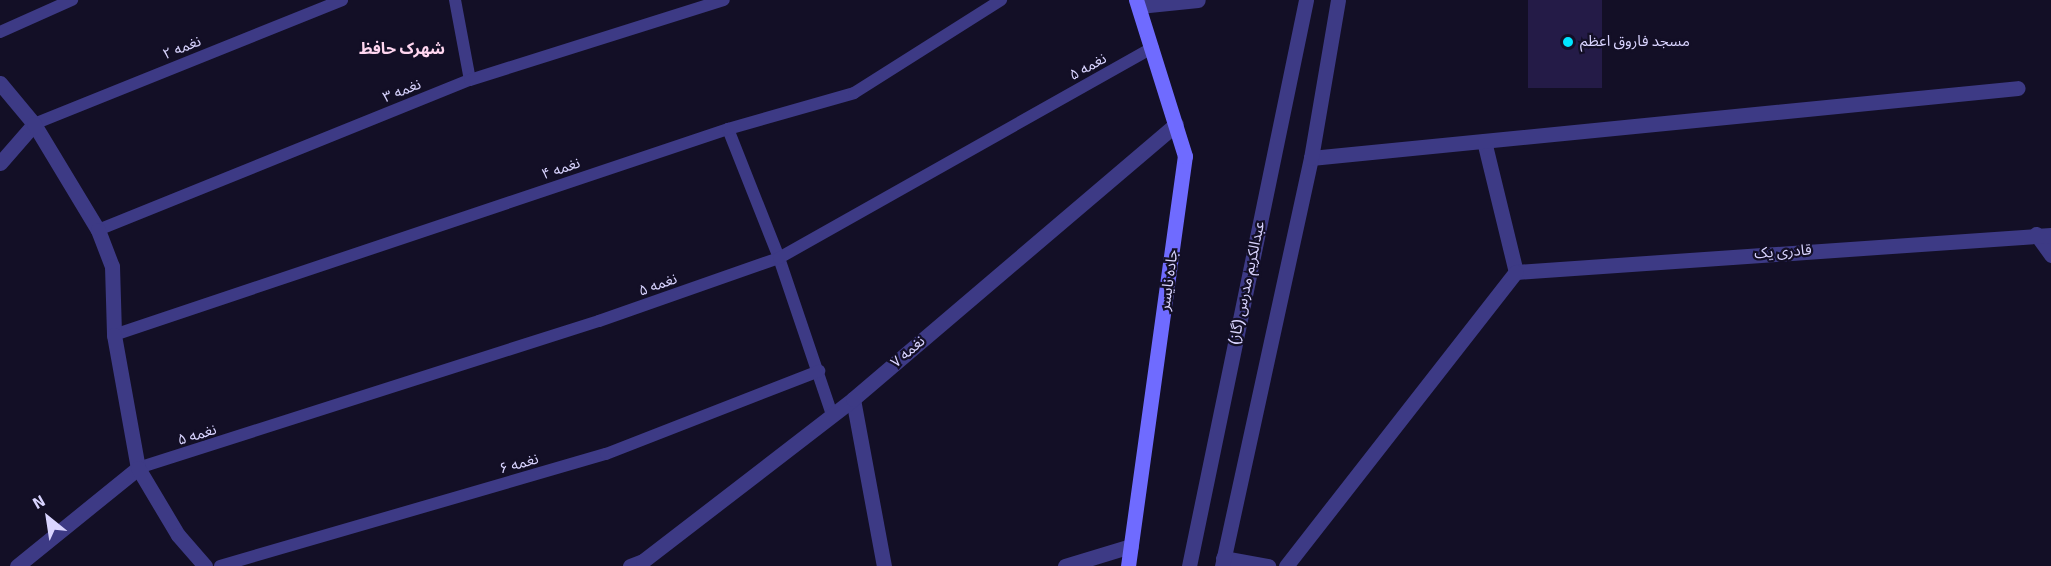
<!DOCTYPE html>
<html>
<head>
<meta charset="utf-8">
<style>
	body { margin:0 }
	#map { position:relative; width:2051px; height:566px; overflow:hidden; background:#130f26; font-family:Signika,"Noto Sans Arabic",sans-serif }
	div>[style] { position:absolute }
	.building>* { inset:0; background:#241b47; transform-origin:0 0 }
	.service>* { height:12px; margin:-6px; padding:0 6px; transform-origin:6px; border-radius:6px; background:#3d3a85 }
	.minor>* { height:15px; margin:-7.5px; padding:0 7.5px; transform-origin:7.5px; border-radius:7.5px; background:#3d3a85 }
	.tertiary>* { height:15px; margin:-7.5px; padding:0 7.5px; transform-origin:7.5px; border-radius:7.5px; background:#3d3a85 }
	.secondary>* { height:15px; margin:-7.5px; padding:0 7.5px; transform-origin:7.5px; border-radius:7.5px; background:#6f6bff }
	.dots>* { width:16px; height:16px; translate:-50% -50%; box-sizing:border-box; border:3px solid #130f26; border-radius:50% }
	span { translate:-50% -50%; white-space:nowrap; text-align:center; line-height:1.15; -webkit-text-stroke:4.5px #130f26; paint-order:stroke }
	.poi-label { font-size:15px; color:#d9d4ff }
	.left { translate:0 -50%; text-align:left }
	.street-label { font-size:15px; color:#d9d4ff }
	.neighbourhood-label { font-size:16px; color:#ffd6f0; font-weight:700 }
	.north { position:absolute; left:18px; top:488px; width:60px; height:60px; -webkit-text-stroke:4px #130f26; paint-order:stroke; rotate:330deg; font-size:16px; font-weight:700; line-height:24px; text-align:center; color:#d9d4ff }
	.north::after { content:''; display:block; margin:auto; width:21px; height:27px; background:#d9d4ff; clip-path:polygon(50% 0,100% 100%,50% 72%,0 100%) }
</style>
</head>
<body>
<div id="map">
	<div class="building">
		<div style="left:1528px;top:0;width:74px;height:88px"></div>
	</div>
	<div class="service">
		<div style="left:455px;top:0;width:81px;rotate:79.4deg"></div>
		<div style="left:0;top:32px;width:79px;rotate:-24deg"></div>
		<div style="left:34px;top:124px;width:332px;rotate:-21.9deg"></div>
		<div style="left:728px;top:129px;width:139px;rotate:68.4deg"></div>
		<div style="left:779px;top:258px;width:166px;rotate:71.3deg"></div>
		<div style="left:98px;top:230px;width:401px;rotate:-22deg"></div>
		<div style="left:470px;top:80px;width:266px;rotate:-17.5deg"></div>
		<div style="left:114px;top:335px;width:648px;rotate:-18.55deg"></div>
		<div style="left:728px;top:129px;width:131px;rotate:-15.9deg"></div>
		<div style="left:854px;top:93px;width:174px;rotate:-32.3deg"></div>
		<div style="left:138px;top:468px;width:484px;rotate:-17.7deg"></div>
		<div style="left:599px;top:321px;width:191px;rotate:-19.3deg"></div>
		<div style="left:779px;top:258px;width:429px;rotate:-29.4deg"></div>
		<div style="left:220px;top:566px;width:402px;rotate:-16.2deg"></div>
		<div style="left:606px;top:454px;width:229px;rotate:-21.3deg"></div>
	</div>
	<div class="minor">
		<div style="left:1139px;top:6px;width:59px;rotate:-5.8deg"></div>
		<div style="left:1484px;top:141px;width:135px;rotate:76.3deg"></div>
		<div style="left:1311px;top:158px;width:710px;rotate:-5.65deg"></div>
		<div style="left:0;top:163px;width:52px;rotate:-48.9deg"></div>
		<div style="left:2036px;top:234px;width:26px;rotate:54deg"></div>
		<div style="left:1516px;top:272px;width:536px;rotate:-3.96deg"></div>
		<div style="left:853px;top:399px;width:170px;rotate:79.5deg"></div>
		<div style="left:1223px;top:558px;width:46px;rotate:10.1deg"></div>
		<div style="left:17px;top:566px;width:156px;rotate:-39deg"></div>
		<div style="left:630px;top:566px;width:14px;rotate:-21deg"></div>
		<div style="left:643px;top:561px;width:265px;rotate:-37.6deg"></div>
		<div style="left:853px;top:399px;width:424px;rotate:-40.4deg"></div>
		<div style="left:1065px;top:566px;width:69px;rotate:-16.9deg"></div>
		<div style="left:1286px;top:566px;width:373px;rotate:-52deg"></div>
	</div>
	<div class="tertiary">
		<div style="left:0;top:83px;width:53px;rotate:50.3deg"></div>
		<div style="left:34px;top:124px;width:124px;rotate:58.9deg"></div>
		<div style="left:98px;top:230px;width:39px;rotate:69deg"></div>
		<div style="left:112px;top:266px;width:69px;rotate:88.3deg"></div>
		<div style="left:114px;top:335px;width:135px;rotate:79.8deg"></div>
		<div style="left:138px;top:468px;width:78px;rotate:59.2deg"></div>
		<div style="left:178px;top:535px;width:41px;rotate:48.9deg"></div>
		<div style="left:1189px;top:566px;width:578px;rotate:-78.32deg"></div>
		<div style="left:1222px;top:566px;width:418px;rotate:-77.7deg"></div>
		<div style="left:1311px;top:158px;width:160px;rotate:-80.3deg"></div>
	</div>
	<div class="secondary">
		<div style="left:1128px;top:566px;width:414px;rotate:-82.1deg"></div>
		<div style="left:1185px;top:156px;width:164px;rotate:-107.4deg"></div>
	</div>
	<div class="dots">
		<div style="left:1568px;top:42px;background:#00e5ff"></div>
	</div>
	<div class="poi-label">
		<span class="left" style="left:1580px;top:42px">مسجد فاروق اعظم</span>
	</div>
	<div class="street-label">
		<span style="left:182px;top:48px;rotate:-22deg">نغمه ۲</span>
		<span style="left:1088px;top:67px;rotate:-29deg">نغمه ۵</span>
		<span style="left:402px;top:91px;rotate:-22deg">نغمه ۳</span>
		<span style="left:561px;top:169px;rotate:-19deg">نغمه ۴</span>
		<span style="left:1783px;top:252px;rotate:-4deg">قادری یک</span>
		<span style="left:1169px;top:280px;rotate:-82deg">جاده نایسر</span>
		<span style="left:1247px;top:283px;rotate:-78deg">عبدالکریم مدرس (گاز)</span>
		<span style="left:658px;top:285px;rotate:-20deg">نغمه ۵</span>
		<span style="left:908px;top:352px;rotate:-41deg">نغمه ۷</span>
		<span style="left:197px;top:435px;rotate:-17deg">نغمه ۵</span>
		<span style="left:519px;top:464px;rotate:-16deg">نغمه ۶</span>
	</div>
	<div class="neighbourhood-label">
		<span style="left:402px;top:49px">شهرک حافظ</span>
	</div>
	<div class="north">N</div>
</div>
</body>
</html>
